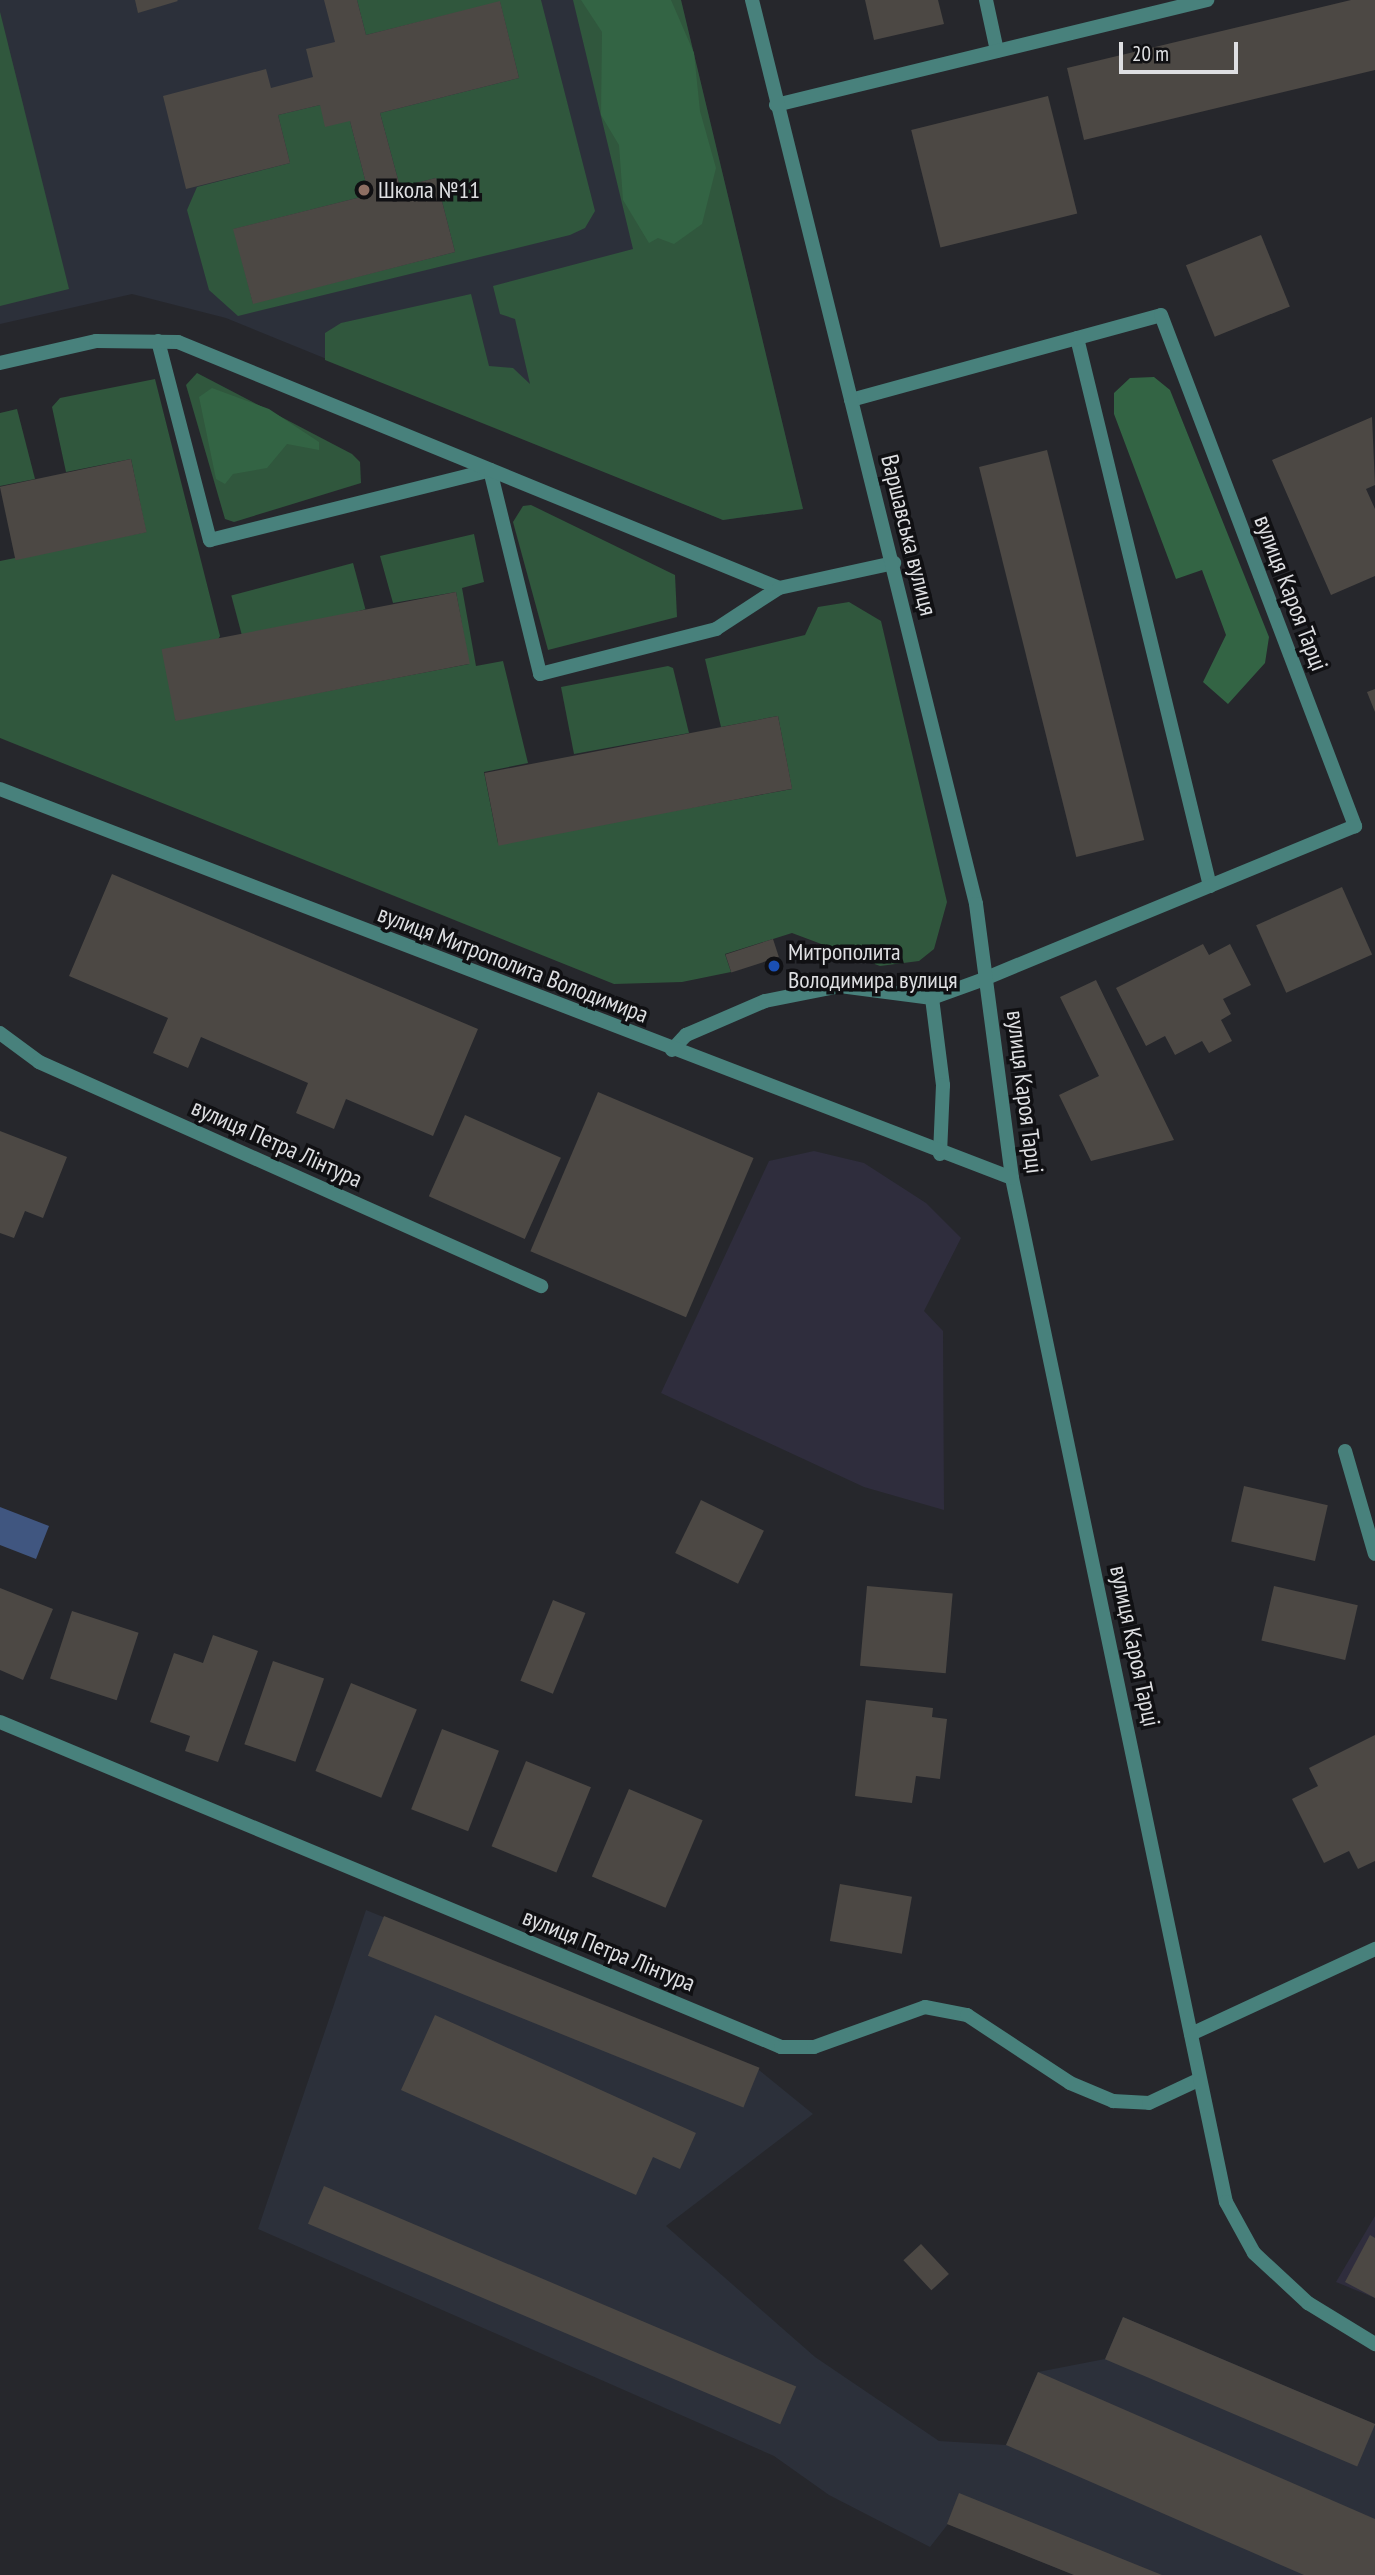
<!DOCTYPE html>
<html>
<head>
<meta charset="utf-8">
<style>
	body { margin:0 }
	#map { position:relative; width:1375px; height:2575px; overflow:hidden; background:#26272c; font-family:"PT Sans Narrow",sans-serif }
	div>[style] { position:absolute }
	.commercial>* { inset:0; background:#2f2d3d }
	.built>* { inset:0; background:#2c303a }
	.green>* { inset:0; background:#30573d; transform-origin:0 0 }
	.forest>* { inset:0; background:#336444 }
	.water>* { inset:0; background:#405680 }
	.building>* { inset:0; background:#4c4844; transform-origin:0 0 }
	.service>* { height:14px; margin:-7px; padding:0 7px; transform-origin:7px; border-radius:7px; background:#48817c }
	.minor>* { height:14px; margin:-7px; padding:0 7px; transform-origin:7px; border-radius:7px; background:#48817c }
	.tertiary>* { height:14px; margin:-7px; padding:0 7px; transform-origin:7px; border-radius:7px; background:#48817c }
	.dots>* { width:19px; height:19px; translate:-50% -50%; box-sizing:border-box; border:4px solid #101013; border-radius:50% }
	span { translate:-50% -50%; white-space:nowrap; text-align:center; line-height:1.15; -webkit-text-stroke:7px #101013; paint-order:stroke }
	.poi-label { font-size:24px; color:#dedfe2 }
	.left { translate:0 -50%; text-align:left }
	.street-label { font-size:24px; color:#dedfe2 }
	.scale { position:absolute; left:1119px; top:42px; width:119px; height:32px; box-sizing:border-box; border:4px solid #dedfe2; border-top:0; padding-left:9px; font-size:21px; line-height:24px; white-space:nowrap; color:#dedfe2; -webkit-text-stroke:5px #101013; paint-order:stroke }
</style>
</head>
<body>
<div id="map">
	<div class="commercial">
		<div style="clip-path:polygon(814px 1151px,864px 1163px,926px 1203px,961px 1238px,924px 1311px,943px 1331px,944px 1510px,864px 1487px,661px 1393px,769px 1161px)"></div>
		<div style="clip-path:polygon(1375px 2216px,1375px 2298px,1336px 2282px)"></div>
	</div>
	<div class="built">
		<div style="clip-path:polygon(0 0,681px 0,803px 509px,723px 520px,226px 318px,132px 294px,0 324px)"></div>
		<div style="clip-path:polygon(366px 1910px,759px 2070px,813px 2114px,666px 2226px,815px 2357px,939px 2441px,1006px 2445px,1038px 2372px,1105px 2359px,1123px 2317px,1375px 2424px,1375px 2575px,1074px 2575px,948px 2524px,930px 2547px,829px 2495px,774px 2456px,258px 2229px)"></div>
	</div>
	<div class="green">
		<div style="clip-path:polygon(357px 0,541px 0,595px 211px,585px 228px,570px 235px,238px 316px,209px 290px,187px 210px,197px 187px,290px 163px,278px 115px,320px 105px,350px 121px,369px 195px,234px 229px,253px 303px,455px 252px,436px 178px,400px 187px,380px 113px,519px 78px,500px 2px,366px 35px)"></div>
		<div style="clip-path:polygon(573px 0,681px 0,803px 509px,723px 520px,325px 360px,325px 333px,341px 323px,471px 294px,489px 366px,513px 368px,530px 384px,515px 319px,500px 314px,493px 286px,633px 249px)"></div>
		<div style="clip-path:polygon(0 12px,69px 289px,0 306px)"></div>
		<div style="clip-path:polygon(197px 373px,352px 454px,360px 462px,361px 483px,234px 522px,225px 519px,186px 385px)"></div>
		<div style="clip-path:polygon(155px 379px,220px 636px,175px 720px,469px 664px,456px 592px,393px 603px,380px 556px,474px 534px,484px 582px,462px 588px,476px 666px,503px 661px,528px 763px,484px 772px,498px 843px,792px 789px,778px 716px,721px 727px,705px 659px,805px 635px,818px 607px,849px 602px,881px 621px,947px 902px,934px 949px,919px 961px,880px 966px,792px 933px,725px 954px,731px 972px,682px 982px,614px 984px,0 738px,0 561px,146px 532px,131px 459px,66px 472px,52px 407px,60px 398px)"></div>
		<div style="clip-path:polygon(17px 409px,35px 479px,0 486px,0 413px)"></div>
		<div style="clip-path:polygon(531px 505px,675px 575px,677px 617px,548px 650px,513px 522px,523px 506px)"></div>
		<div style="left:353px;top:563px;width:48px;height:126px;rotate:75deg"></div>
		<div style="clip-path:polygon(668px 666px,673px 668px,689px 733px,574px 754px,561px 687px)"></div>
	</div>
	<div class="forest">
		<div style="clip-path:polygon(581px 0,671px 0,694px 53px,700px 111px,716px 168px,702px 224px,674px 244px,658px 238px,649px 243px,623px 200px,619px 145px,601px 115px,602px 32px)"></div>
		<div style="clip-path:polygon(1154px 377px,1170px 390px,1269px 637px,1265px 663px,1228px 704px,1203px 682px,1226px 635px,1202px 570px,1176px 579px,1114px 414px,1114px 393px,1130px 378px)"></div>
		<div style="clip-path:polygon(212px 388px,269px 409px,319px 442px,319px 450px,287px 444px,267px 468px,233px 474px,225px 484px,216px 479px,199px 397px)"></div>
	</div>
	<div class="water">
		<div style="clip-path:polygon(0 1507px,49px 1526px,36px 1559px,0 1545px)"></div>
	</div>
	<div class="building">
		<div style="clip-path:polygon(135px 0,177px 0,178px 1px,138px 13px)"></div>
		<div style="clip-path:polygon(324px 0,357px 0,366px 35px,500px 1px,519px 78px,380px 113px,400px 187px,436px 178px,455px 252px,253px 304px,233px 229px,369px 195px,350px 121px,325px 127px,320px 105px,278px 115px,290px 163px,186px 189px,163px 96px,266px 69px,271px 88px,313px 77px,306px 49px,335px 42px)"></div>
		<div style="clip-path:polygon(865px 0,938px 0,944px 24px,874px 40px)"></div>
		<div style="clip-path:polygon(1351px 0,1375px 0,1375px 70px,1084px 140px,1067px 68px)"></div>
		<div style="left:1048px;top:96px;width:121px;height:141px;rotate:76deg"></div>
		<div style="left:1261px;top:235px;width:77px;height:81px;rotate:68deg"></div>
		<div style="clip-path:polygon(1372px 417px,1375px 485px,1366px 489px,1375px 509px,1375px 576px,1331px 595px,1272px 460px)"></div>
		<div style="left:1047px;top:450px;width:402px;height:70px;rotate:76deg"></div>
		<div style="left:131px;top:459px;width:75px;height:134px;rotate:78deg"></div>
		<div style="left:456px;top:592px;width:73px;height:300px;rotate:79deg"></div>
		<div style="clip-path:polygon(1375px 689px,1375px 712px,1367px 692px)"></div>
		<div style="left:778px;top:716px;width:74px;height:299px;rotate:79deg"></div>
		<div style="clip-path:polygon(112px 874px,478px 1029px,433px 1136px,346px 1099px,334px 1129px,296px 1113px,308px 1083px,201px 1037px,188px 1068px,153px 1053px,168px 1018px,69px 976px)"></div>
		<div style="left:1342px;top:887px;width:74px;height:94px;rotate:66deg"></div>
		<div style="left:773px;top:939px;width:19px;height:50px;rotate:72deg"></div>
		<div style="clip-path:polygon(1203px 944px,1209px 955px,1230px 944px,1251px 985px,1223px 999px,1231px 1014px,1221px 1020px,1232px 1041px,1209px 1053px,1202px 1041px,1175px 1055px,1165px 1036px,1146px 1046px,1116px 988px)"></div>
		<div style="clip-path:polygon(1096px 980px,1174px 1140px,1091px 1161px,1059px 1095px,1099px 1076px,1060px 997px)"></div>
		<div style="left:598px;top:1092px;width:169px;height:173px;rotate:23deg"></div>
		<div style="left:465px;top:1115px;width:105px;height:89px;rotate:24deg"></div>
		<div style="clip-path:polygon(0 1131px,67px 1157px,43px 1218px,25px 1211px,14px 1238px,0 1233px)"></div>
		<div style="left:1244px;top:1486px;width:86px;height:57px;rotate:13deg"></div>
		<div style="left:701px;top:1500px;width:70px;height:59px;rotate:26deg"></div>
		<div style="left:867px;top:1586px;width:86px;height:80px;rotate:5deg"></div>
		<div style="left:1274px;top:1586px;width:86px;height:56px;rotate:13deg"></div>
		<div style="clip-path:polygon(0 1588px,53px 1609px,23px 1680px,0 1670px)"></div>
		<div style="left:553px;top:1600px;width:35px;height:87px;rotate:22deg"></div>
		<div style="left:72px;top:1611px;width:70px;height:71px;rotate:18deg"></div>
		<div style="clip-path:polygon(213px 1635px,258px 1651px,218px 1762px,185px 1751px,190px 1736px,150px 1722px,174px 1653px,203px 1663px)"></div>
		<div style="left:273px;top:1661px;width:54px;height:88px;rotate:19deg"></div>
		<div style="left:351px;top:1683px;width:71px;height:95px;rotate:22deg"></div>
		<div style="clip-path:polygon(866px 1700px,933px 1708px,932px 1717px,947px 1719px,940px 1779px,916px 1776px,912px 1803px,855px 1796px)"></div>
		<div style="left:442px;top:1729px;width:61px;height:86px;rotate:21deg"></div>
		<div style="clip-path:polygon(1375px 1735px,1375px 1861px,1358px 1869px,1349px 1851px,1324px 1863px,1292px 1799px,1318px 1786px,1309px 1768px)"></div>
		<div style="left:526px;top:1761px;width:70px;height:92px;rotate:22deg"></div>
		<div style="left:629px;top:1789px;width:80px;height:95px;rotate:23deg"></div>
		<div style="left:840px;top:1884px;width:73px;height:58px;rotate:10deg"></div>
		<div style="left:384px;top:1916px;width:405px;height:43px;rotate:22deg"></div>
		<div style="clip-path:polygon(435px 2015px,696px 2133px,680px 2169px,653px 2157px,636px 2195px,401px 2090px)"></div>
		<div style="left:324px;top:2186px;width:513px;height:41px;rotate:23deg"></div>
		<div style="clip-path:polygon(1370px 2235px,1375px 2238px,1375px 2298px,1345px 2282px)"></div>
		<div style="left:921px;top:2244px;width:41px;height:24px;rotate:47deg"></div>
		<div style="left:1123px;top:2317px;width:274px;height:46px;rotate:23deg"></div>
		<div style="clip-path:polygon(1038px 2372px,1375px 2519px,1375px 2575px,1304px 2575px,1006px 2445px)"></div>
		<div style="clip-path:polygon(959px 2493px,1162px 2575px,1074px 2575px,947px 2524px)"></div>
	</div>
	<div class="service">
		<div style="left:986px;top:0;width:52px;rotate:77.8deg"></div>
		<div style="left:1077px;top:338px;width:564px;rotate:76.36deg"></div>
		<div style="left:158px;top:341px;width:206px;rotate:75.4deg"></div>
		<div style="left:210px;top:540px;width:289px;rotate:-14deg"></div>
		<div style="left:490px;top:470px;width:210px;rotate:76.2deg"></div>
		<div style="left:540px;top:674px;width:182px;rotate:-14.3deg"></div>
		<div style="left:716px;top:629px;width:75px;rotate:-33.1deg"></div>
		<div style="left:0;top:363px;width:98px;rotate:-12.9deg"></div>
		<div style="left:96px;top:341px;width:82px;rotate:0.7deg"></div>
		<div style="left:178px;top:342px;width:649px;rotate:22.26deg"></div>
		<div style="left:779px;top:588px;width:118px;rotate:-12.3deg"></div>
		<div style="left:932px;top:998px;width:59px;rotate:-20deg"></div>
		<div style="left:672px;top:1050px;width:21px;rotate:-47deg"></div>
		<div style="left:686px;top:1035px;width:86px;rotate:-23.3deg"></div>
		<div style="left:765px;top:1001px;width:76px;rotate:-11.3deg"></div>
		<div style="left:840px;top:986px;width:93px;rotate:7.4deg"></div>
		<div style="left:932px;top:998px;width:88px;rotate:82.8deg"></div>
		<div style="left:943px;top:1085px;width:69px;rotate:92.5deg"></div>
	</div>
	<div class="minor">
		<div style="left:776px;top:105px;width:444px;rotate:-13.7deg"></div>
		<div style="left:851px;top:400px;width:321px;rotate:-15.3deg"></div>
		<div style="left:1161px;top:315px;width:547px;rotate:69.21deg"></div>
		<div style="left:1355px;top:826px;width:398px;rotate:157.6deg"></div>
		<div style="left:0;top:1033px;width:49px;rotate:36.6deg"></div>
		<div style="left:39px;top:1062px;width:550px;rotate:24.05deg"></div>
		<div style="left:1345px;top:1451px;width:107px;rotate:73.8deg"></div>
		<div style="left:0;top:1722px;width:846px;rotate:22.59deg"></div>
		<div style="left:781px;top:2047px;width:33px"></div>
		<div style="left:814px;top:2047px;width:118px;rotate:-19.8deg"></div>
		<div style="left:925px;top:2007px;width:43px;rotate:10.8deg"></div>
		<div style="left:967px;top:2015px;width:123px;rotate:33.4deg"></div>
		<div style="left:1070px;top:2083px;width:47px;rotate:22.7deg"></div>
		<div style="left:1113px;top:2101px;width:36px;rotate:3deg"></div>
		<div style="left:1149px;top:2103px;width:54px;rotate:-25.1deg"></div>
		<div style="left:1191px;top:2034px;width:203px;rotate:-24.8deg"></div>
	</div>
	<div class="tertiary">
		<div style="left:752px;top:0;width:931px;rotate:76.08deg"></div>
		<div style="left:976px;top:904px;width:276px;rotate:82.5deg"></div>
		<div style="left:1012px;top:1178px;width:1046px;rotate:78.2deg"></div>
		<div style="left:1226px;top:2202px;width:58px;rotate:61.2deg"></div>
		<div style="left:1254px;top:2253px;width:74px;rotate:42.8deg"></div>
		<div style="left:1308px;top:2303px;width:79px;rotate:31.5deg"></div>
		<div style="left:0;top:789px;width:1084px;rotate:21.03deg"></div>
	</div>
	<div class="dots">
		<div style="left:364px;top:190px;background:#8d6e63"></div>
		<div style="left:774px;top:966px;background:#1a4fb4"></div>
	</div>
	<div class="poi-label">
		<span class="left" style="left:378px;top:190px">Школа №11</span>
		<span class="left" style="left:788px;top:966px">Митрополита<br>Володимира вулиця</span>
	</div>
	<div class="street-label">
		<span style="left:909px;top:535px;rotate:76deg">Варшавська вулиця</span>
		<span style="left:1291px;top:593px;rotate:69deg">вулиця Кароя Тарці</span>
		<span style="left:513px;top:964px;rotate:21deg">вулиця Митрополита Володимира</span>
		<span style="left:1025px;top:1092px;rotate:83deg">вулиця Кароя Тарці</span>
		<span style="left:277px;top:1143px;rotate:24deg">вулиця Петра Лінтура</span>
		<span style="left:1135px;top:1646px;rotate:78deg">вулиця Кароя Тарці</span>
		<span style="left:609px;top:1950px;rotate:22deg">вулиця Петра Лінтура</span>
	</div>
	<div class="scale">20 m</div>
</div>
</body>
</html>
